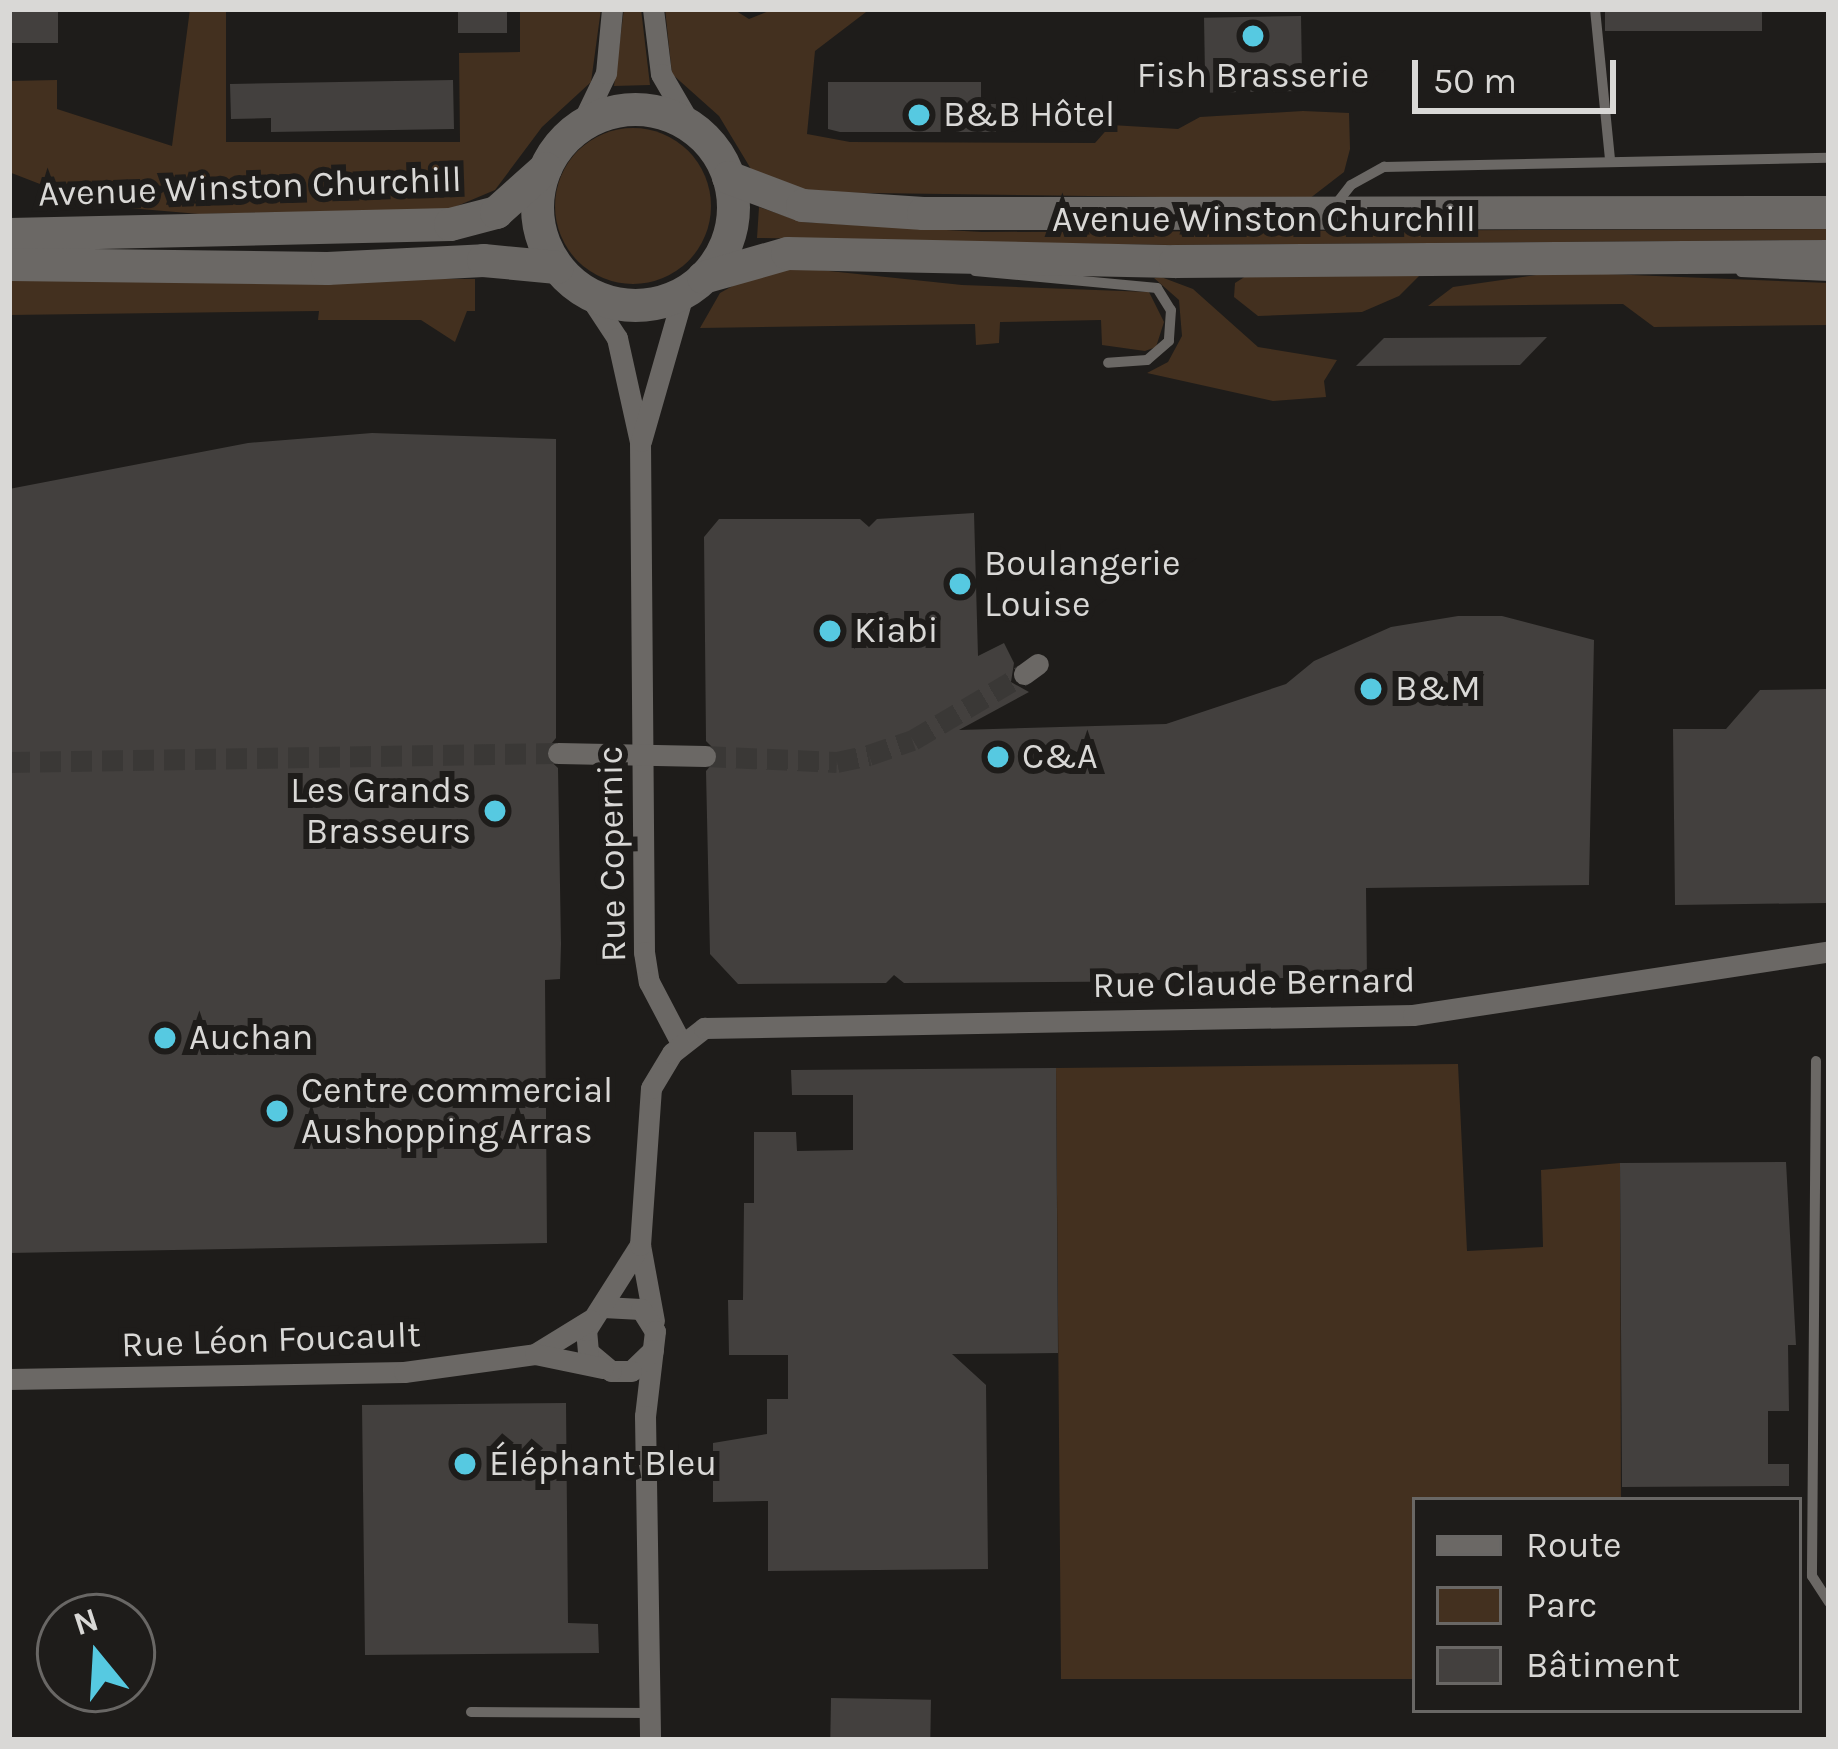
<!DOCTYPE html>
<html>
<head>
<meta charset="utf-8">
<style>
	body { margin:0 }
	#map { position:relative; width:1838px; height:1749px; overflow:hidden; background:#1e1c1a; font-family:Karla,sans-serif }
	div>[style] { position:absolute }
	.green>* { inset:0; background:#43301f }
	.round { border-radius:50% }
	.building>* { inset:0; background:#43403e; transform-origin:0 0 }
	.street-tunnel>* { height:21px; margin-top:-10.5px; transform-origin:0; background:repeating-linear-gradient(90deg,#3a3836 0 21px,transparent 0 31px) }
	.lane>* { height:10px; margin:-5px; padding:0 5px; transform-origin:5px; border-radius:5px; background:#6b6865 }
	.street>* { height:21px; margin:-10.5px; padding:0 10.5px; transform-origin:10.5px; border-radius:10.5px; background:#6b6865 }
	.secondary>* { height:33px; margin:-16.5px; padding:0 16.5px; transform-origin:16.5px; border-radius:16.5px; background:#6b6865 }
	.secondary>.ring { margin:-16.5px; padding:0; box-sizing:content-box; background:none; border:33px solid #6b6865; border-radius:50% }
	.dots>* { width:33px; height:33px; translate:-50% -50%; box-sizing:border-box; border:6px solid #1e1c1a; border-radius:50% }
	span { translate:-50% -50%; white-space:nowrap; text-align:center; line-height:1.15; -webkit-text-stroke:12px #1e1c1a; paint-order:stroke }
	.poi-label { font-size:36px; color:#d9d8d6 }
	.left { translate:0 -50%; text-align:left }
	.right { translate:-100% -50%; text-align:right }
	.street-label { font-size:36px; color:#d9d8d6 }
	.frame { position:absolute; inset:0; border:12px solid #d9d8d6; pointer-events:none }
	.legend { position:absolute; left:1412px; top:1497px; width:390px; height:216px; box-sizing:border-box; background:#1e1c1a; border:3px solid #696765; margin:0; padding:15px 21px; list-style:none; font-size:36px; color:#d9d8d6 }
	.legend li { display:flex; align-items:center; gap:24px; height:60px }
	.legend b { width:60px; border:3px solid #696765 }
	.north { position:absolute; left:36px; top:1593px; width:120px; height:120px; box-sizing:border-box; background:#1e1c1a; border:3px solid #696765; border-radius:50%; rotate:342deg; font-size:33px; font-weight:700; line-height:48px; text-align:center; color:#d9d8d6 }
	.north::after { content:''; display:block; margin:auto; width:42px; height:54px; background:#56c9e1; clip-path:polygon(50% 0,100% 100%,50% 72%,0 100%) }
	.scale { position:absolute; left:1412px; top:60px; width:204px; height:54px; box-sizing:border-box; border:6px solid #d9d8d6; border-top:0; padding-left:15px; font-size:36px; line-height:42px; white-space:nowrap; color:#d9d8d6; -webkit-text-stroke:9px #1e1c1a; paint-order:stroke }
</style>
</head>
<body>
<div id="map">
	<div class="green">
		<div style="clip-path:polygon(190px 9px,226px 9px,226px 142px,460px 142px,459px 53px,520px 52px,520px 9px,601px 9px,591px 82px,542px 127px,495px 190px,450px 209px,199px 214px,94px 205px,9px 172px,9px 81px,57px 80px,57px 109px,172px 146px)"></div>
		<div style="clip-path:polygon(624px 9px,641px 9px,650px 85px,614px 86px)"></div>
		<div style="clip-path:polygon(665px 9px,733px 9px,749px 19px,774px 9px,870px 9px,815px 51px,807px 134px,850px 142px,1095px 143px,1111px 125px,1178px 129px,1200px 117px,1303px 111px,1349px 113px,1350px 149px,1344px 172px,1309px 199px,797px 192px,754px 174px,719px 116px,672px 74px)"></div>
		<div class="round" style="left:555px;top:128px;width:156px;height:156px"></div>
		<div style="clip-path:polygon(759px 207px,802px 222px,982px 232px,1829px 229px,1829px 240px,1170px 245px,757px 238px)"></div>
		<div style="clip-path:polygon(791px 267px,962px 285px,1149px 292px,1164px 322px,1156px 347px,1145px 351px,1102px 345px,1101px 320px,1000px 322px,999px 343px,976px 345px,975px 324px,700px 328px,720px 293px,752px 275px)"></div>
		<div style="clip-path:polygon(1557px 272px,1829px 283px,1829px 325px,1654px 327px,1623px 304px,1428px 306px,1453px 287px)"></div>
		<div style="clip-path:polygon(1420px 275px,1399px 296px,1362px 312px,1258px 316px,1234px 297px,1235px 283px,1246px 276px)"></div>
		<div style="clip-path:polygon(1161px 277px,1193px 289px,1258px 347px,1337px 360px,1324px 381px,1326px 397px,1273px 401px,1147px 373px,1168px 362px,1182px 336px,1179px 300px,1154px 278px)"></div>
		<div style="clip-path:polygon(9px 278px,475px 279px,475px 311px,467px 311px,455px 342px,421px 320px,318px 320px,319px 311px,9px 315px)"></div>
		<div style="clip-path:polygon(1458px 1064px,1467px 1251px,1543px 1247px,1541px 1170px,1620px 1163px,1621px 1500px,1415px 1500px,1415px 1679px,1061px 1679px,1056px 1068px)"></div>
	</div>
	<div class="building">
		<div style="left:9px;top:9px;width:49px;height:34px"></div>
		<div style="left:458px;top:9px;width:49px;height:24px"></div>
		<div style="left:1605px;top:9px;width:157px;height:22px"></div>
		<div style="left:1301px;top:16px;width:75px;height:97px;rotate:89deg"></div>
		<div style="clip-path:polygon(453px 80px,454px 129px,271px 132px,271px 118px,231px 119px,230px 84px)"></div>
		<div style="clip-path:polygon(828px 82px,981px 82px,981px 104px,998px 104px,998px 132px,840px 132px,828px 129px)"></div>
		<div style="clip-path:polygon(1547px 337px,1520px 365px,1356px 366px,1384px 338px)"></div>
		<div style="clip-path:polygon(372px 433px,556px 439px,556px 738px,543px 754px,558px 768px,561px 944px,560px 979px,545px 980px,547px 1243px,9px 1253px,9px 489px,248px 443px)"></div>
		<div style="clip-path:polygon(974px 513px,978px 656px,1004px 643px,1014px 663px,1011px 682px,1029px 692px,959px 730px,1166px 724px,1286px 684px,1314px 661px,1391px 627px,1458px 616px,1502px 616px,1594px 640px,1589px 885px,1366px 888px,1367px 980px,904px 983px,894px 975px,886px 983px,738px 984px,710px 954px,706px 771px,720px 755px,706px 741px,704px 537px,719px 519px,860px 519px,869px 527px,877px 519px)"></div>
		<div style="clip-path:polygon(1826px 689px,1826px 903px,1675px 905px,1673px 729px,1726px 729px,1760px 690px)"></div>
		<div style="clip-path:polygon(1056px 1068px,1058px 1353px,952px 1354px,986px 1385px,988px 1569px,768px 1571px,768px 1501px,713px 1502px,713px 1443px,767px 1434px,767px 1399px,788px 1399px,788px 1355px,729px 1355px,728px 1300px,743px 1300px,744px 1203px,754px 1203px,754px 1132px,796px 1132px,797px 1151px,853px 1150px,853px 1095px,792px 1095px,791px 1070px)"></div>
		<div style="clip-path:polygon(1786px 1162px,1796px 1345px,1788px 1345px,1789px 1411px,1768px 1411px,1768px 1464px,1789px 1464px,1789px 1486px,1622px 1487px,1620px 1163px)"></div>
		<div style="clip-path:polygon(566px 1403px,568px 1623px,598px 1624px,599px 1653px,365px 1655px,362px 1405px)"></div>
		<div style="left:831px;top:1698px;width:100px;height:42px;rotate:1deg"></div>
	</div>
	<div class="street-tunnel">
		<div style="left:705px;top:756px;width:132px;rotate:2.6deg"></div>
		<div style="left:837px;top:762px;width:33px;rotate:-12deg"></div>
		<div style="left:869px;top:755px;width:46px;rotate:-18.8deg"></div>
		<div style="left:913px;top:740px;width:129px;rotate:-30.7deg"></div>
		<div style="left:9px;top:762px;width:549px;rotate:-0.94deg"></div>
	</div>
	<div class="lane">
		<div style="left:1595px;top:9px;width:152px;rotate:84.3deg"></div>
		<div style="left:1333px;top:208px;width:29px;rotate:-52deg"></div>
		<div style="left:1351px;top:185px;width:38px;rotate:-29deg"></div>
		<div style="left:1384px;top:167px;width:445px;rotate:-1.2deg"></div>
		<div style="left:975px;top:271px;width:183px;rotate:5.3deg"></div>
		<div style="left:1157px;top:288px;width:26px;rotate:58deg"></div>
		<div style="left:1171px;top:310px;width:31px;rotate:94deg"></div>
		<div style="left:1169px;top:341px;width:29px;rotate:139deg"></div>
		<div style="left:1147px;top:360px;width:39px;rotate:176deg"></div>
		<div style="left:1741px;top:272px;width:88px;rotate:2.6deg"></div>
		<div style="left:1816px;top:1061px;width:515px;rotate:90.45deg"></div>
		<div style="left:1812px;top:1576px;width:31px;rotate:57deg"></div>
		<div style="left:471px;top:1712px;width:179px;rotate:0.3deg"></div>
	</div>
	<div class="street">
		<div style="left:653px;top:9px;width:65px;rotate:83deg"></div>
		<div style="left:661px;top:74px;width:64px;rotate:59.8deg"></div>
		<div style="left:581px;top:125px;width:58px;rotate:-64.3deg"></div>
		<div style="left:606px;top:73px;width:64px;rotate:-84.6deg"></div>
		<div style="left:586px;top:291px;width:56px;rotate:56.6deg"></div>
		<div style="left:617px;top:338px;width:107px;rotate:77.5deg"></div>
		<div style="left:640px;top:442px;width:510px;rotate:89.55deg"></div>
		<div style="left:644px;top:952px;width:30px;rotate:81deg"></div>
		<div style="left:649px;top:982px;width:69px;rotate:62.3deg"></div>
		<div style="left:641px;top:441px;width:156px;rotate:-74deg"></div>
		<div style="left:1024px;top:674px;width:17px;rotate:-36deg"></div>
		<div style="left:558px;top:753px;width:147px;rotate:1.2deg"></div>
		<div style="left:640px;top:1245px;width:77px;rotate:79.6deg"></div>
		<div style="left:603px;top:1307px;width:38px;rotate:3deg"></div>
		<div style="left:641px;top:1309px;width:26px;rotate:58deg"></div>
		<div style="left:655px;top:1331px;width:86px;rotate:96.7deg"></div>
		<div style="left:645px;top:1416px;width:324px;rotate:89.1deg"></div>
		<div style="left:653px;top:1350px;width:30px;rotate:136deg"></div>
		<div style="left:631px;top:1371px;width:20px;rotate:180deg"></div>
		<div style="left:611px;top:1371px;width:30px;rotate:-140deg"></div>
		<div style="left:588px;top:1352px;width:22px;rotate:-95deg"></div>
		<div style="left:586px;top:1330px;width:101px;rotate:-57.6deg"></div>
		<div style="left:640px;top:1245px;width:157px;rotate:-86deg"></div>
		<div style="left:651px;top:1088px;width:41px;rotate:-59deg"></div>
		<div style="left:672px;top:1053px;width:41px;rotate:-38deg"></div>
		<div style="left:704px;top:1028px;width:709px;rotate:-1.05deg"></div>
		<div style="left:1413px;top:1015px;width:421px;rotate:-8.7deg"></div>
		<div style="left:535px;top:1354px;width:65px;rotate:-31.7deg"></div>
		<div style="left:9px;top:1379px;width:395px;rotate:-1deg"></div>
		<div style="left:404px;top:1372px;width:132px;rotate:-7.8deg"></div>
		<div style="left:535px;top:1354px;width:69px;rotate:11.6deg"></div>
	</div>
	<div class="secondary">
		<div class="ring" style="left:537px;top:109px;width:163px;height:163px"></div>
		<div style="left:728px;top:177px;width:79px;rotate:20.7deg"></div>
		<div style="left:802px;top:205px;width:121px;rotate:3.8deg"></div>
		<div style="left:923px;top:213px;width:906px;rotate:-0.06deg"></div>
		<div style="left:9px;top:234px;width:441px;rotate:-1.3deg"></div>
		<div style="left:450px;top:224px;width:48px;rotate:-14.6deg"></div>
		<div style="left:496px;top:212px;width:66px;rotate:-41.9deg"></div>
		<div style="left:9px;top:264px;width:318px;rotate:0.7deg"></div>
		<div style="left:327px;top:268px;width:156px;rotate:-2.9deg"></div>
		<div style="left:483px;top:260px;width:74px;rotate:5.4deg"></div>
		<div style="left:703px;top:277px;width:87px;rotate:-15.9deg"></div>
		<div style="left:787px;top:253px;width:388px;rotate:1.2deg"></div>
		<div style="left:1175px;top:261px;width:654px;rotate:-0.44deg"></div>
	</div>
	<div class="dots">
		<div style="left:1253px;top:36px;background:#56c9e1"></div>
		<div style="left:919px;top:115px;background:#56c9e1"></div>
		<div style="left:960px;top:584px;background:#56c9e1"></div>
		<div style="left:830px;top:631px;background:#56c9e1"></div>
		<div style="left:1371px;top:689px;background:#56c9e1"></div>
		<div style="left:998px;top:757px;background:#56c9e1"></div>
		<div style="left:495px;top:811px;background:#56c9e1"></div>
		<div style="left:165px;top:1038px;background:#56c9e1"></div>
		<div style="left:277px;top:1111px;background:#56c9e1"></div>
		<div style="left:465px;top:1464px;background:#56c9e1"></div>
	</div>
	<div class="poi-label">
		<span style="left:1253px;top:76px">Fish Brasserie</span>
		<span class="left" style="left:943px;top:115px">B&amp;B Hôtel</span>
		<span class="left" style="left:984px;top:584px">Boulangerie<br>Louise</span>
		<span class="left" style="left:854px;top:631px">Kiabi</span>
		<span class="left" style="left:1395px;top:689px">B&amp;M</span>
		<span class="left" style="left:1022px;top:757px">C&amp;A</span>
		<span class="right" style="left:471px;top:811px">Les Grands<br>Brasseurs</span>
		<span class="left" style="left:189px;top:1038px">Auchan</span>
		<span class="left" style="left:301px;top:1111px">Centre commercial<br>Aushopping Arras</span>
		<span class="left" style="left:489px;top:1464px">Éléphant Bleu</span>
	</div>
	<div class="street-label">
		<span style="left:250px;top:187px;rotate:-2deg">Avenue Winston Churchill</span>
		<span style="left:1264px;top:220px">Avenue Winston Churchill</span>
		<span style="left:612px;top:854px;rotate:-91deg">Rue Copernic</span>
		<span style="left:1254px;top:983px;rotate:-1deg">Rue Claude Bernard</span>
		<span style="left:271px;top:1340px;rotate:-2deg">Rue Léon Foucault</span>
	</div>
	<div class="frame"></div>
	<ul class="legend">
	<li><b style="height:15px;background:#6b6865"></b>Route</li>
	<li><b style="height:33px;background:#43301f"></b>Parc</li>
	<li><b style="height:33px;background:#43403e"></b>Bâtiment</li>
	</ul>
	<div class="north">N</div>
	<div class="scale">50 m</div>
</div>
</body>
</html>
